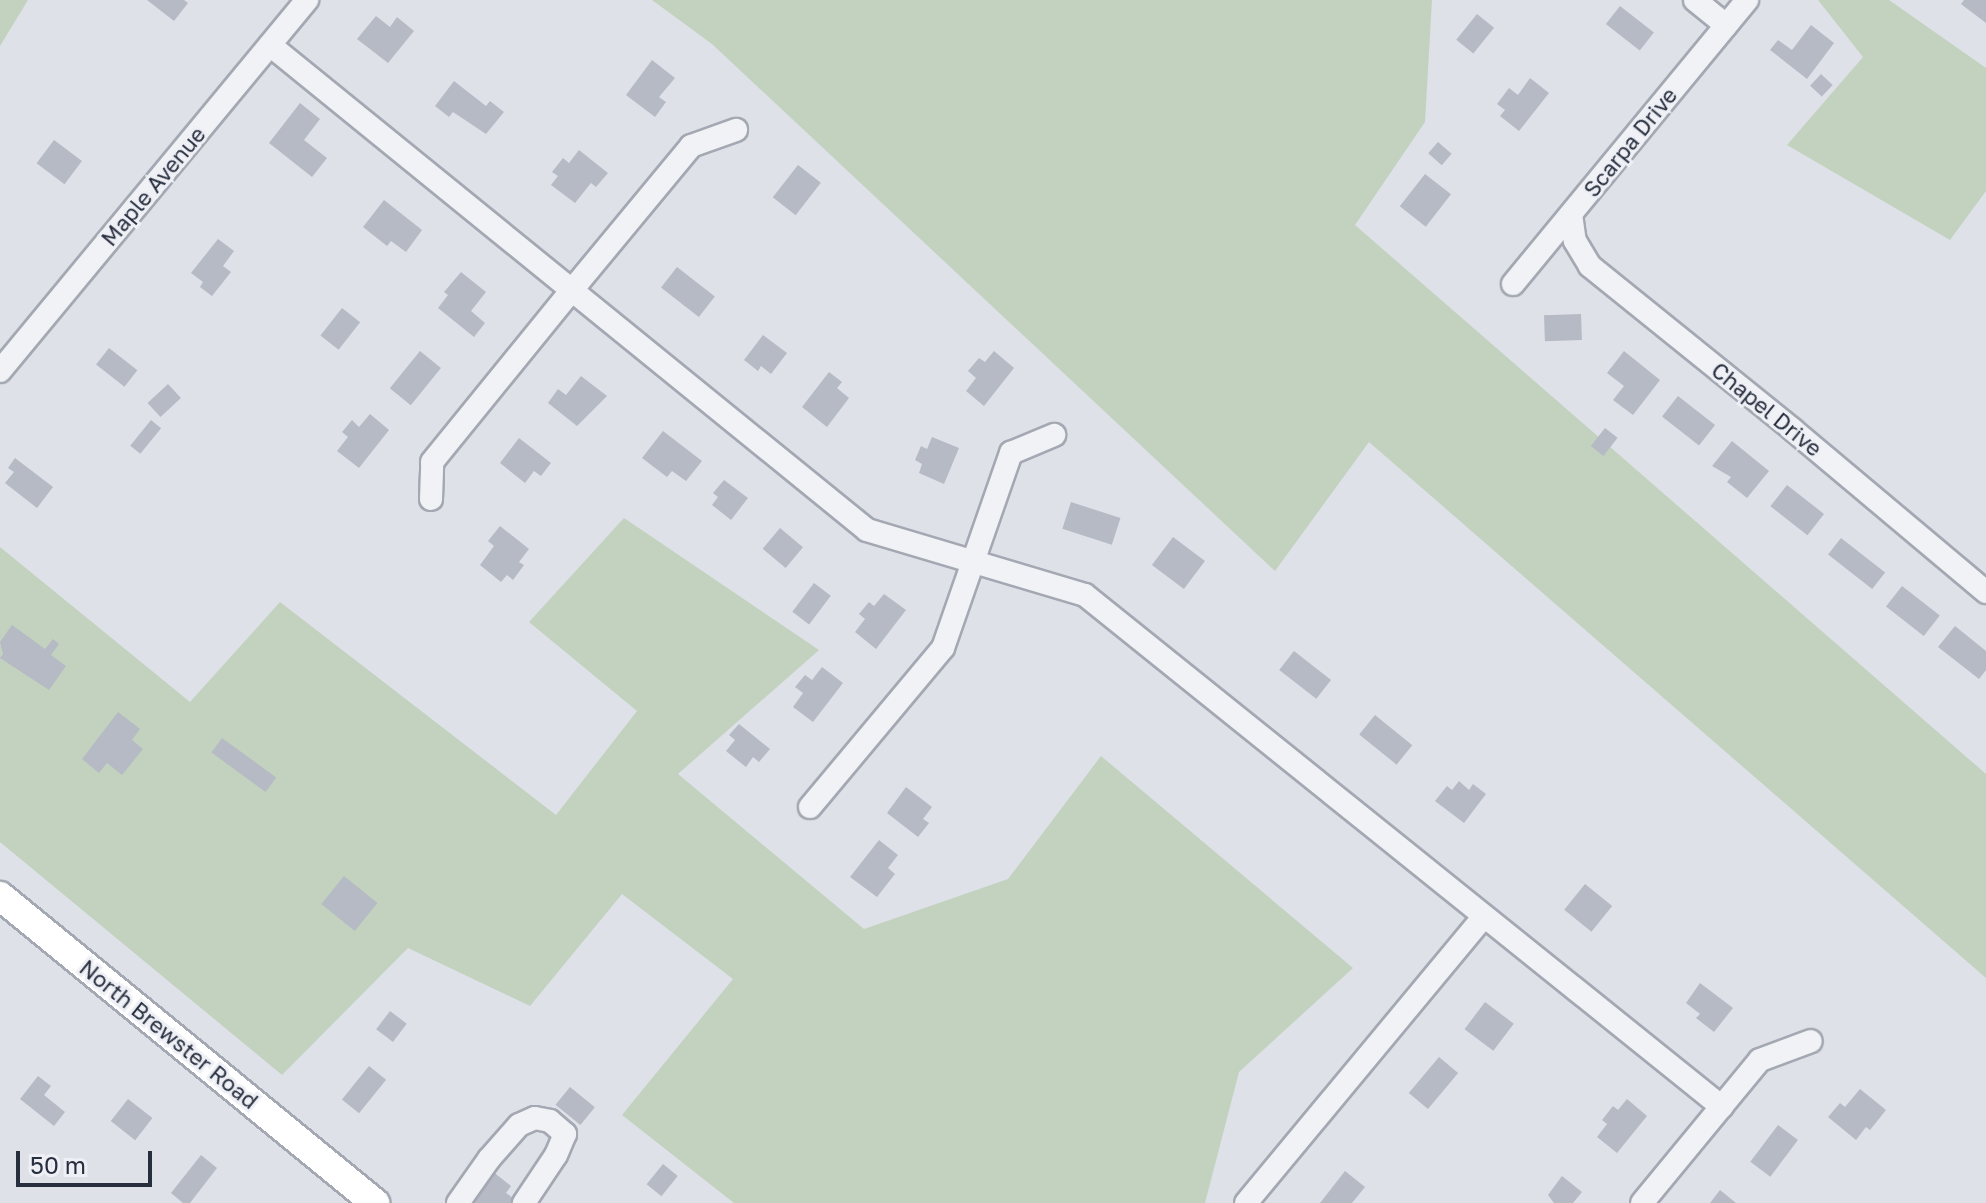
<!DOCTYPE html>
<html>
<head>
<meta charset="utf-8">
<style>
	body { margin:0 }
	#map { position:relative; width:1986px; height:1203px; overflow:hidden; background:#dee1e8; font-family:"Golos Text",sans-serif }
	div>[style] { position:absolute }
	.green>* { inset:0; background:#c2d2bf }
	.building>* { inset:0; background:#b5bac4; transform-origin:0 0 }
	.roads { filter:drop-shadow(2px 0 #a3a8b2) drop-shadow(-2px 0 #a3a8b2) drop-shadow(0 2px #a3a8b2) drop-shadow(0 -2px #a3a8b2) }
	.minor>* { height:22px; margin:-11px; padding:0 11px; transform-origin:11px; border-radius:11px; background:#f1f2f6 }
	.major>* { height:28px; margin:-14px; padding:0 14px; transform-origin:14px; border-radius:14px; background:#fff }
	span { translate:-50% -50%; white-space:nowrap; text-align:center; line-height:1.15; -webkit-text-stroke:6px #eef0f5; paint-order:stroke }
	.street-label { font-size:22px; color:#272e3e }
	.scale { position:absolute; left:16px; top:1151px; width:136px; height:36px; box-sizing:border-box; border:4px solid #272e3e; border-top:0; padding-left:10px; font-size:24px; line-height:28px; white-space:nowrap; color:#272e3e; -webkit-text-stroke:6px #eef0f5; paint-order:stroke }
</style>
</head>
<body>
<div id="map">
	<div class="green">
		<div style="clip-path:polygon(0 0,28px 0,0 46px)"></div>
		<div style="clip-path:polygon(652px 0,1432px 0,1425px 122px,1355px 225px,1986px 774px,1986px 978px,1369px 442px,1275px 571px,712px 44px)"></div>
		<div style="clip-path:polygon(1818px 0,1889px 0,1986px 68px,1986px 191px,1950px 240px,1787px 145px,1863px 57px)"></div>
		<div style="clip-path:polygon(624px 518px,819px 650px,678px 774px,864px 929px,1008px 879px,1101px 756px,1353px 968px,1239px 1072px,1205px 1203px,734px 1203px,622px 1115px,733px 979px,622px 894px,530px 1006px,408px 948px,282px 1075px,0 842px,0 547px,190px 702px,280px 602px,556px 815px,637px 711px,529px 622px)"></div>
	</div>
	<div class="building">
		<div style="clip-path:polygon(147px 0,184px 0,188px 3px,174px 21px)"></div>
		<div style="clip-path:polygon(1964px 0,1986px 0,1986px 23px,1961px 4px)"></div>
		<div style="left:1620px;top:6px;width:43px;height:23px;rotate:38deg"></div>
		<div style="left:1477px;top:14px;width:22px;height:33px;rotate:39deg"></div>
		<div style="clip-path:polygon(376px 16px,390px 27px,397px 17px,414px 31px,388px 63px,357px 39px)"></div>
		<div style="clip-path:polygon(1811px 25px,1834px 43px,1807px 79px,1770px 50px,1778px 40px,1792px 50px)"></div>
		<div style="clip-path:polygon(652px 60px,675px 78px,659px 97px,666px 102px,655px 117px,626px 95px)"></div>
		<div style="left:1821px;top:74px;width:16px;height:16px;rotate:43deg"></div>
		<div style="clip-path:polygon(1530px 78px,1549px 93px,1519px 131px,1500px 116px,1505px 110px,1497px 104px,1509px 88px,1518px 95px)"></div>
		<div style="clip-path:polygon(454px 81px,486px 106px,490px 101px,504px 112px,486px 134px,453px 112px,449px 117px,435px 106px)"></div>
		<div style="clip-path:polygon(300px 103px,320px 119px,304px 140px,327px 158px,312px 177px,269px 143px)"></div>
		<div style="left:54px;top:140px;width:35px;height:29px;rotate:37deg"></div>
		<div style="left:1438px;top:142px;width:18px;height:15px;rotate:41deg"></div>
		<div style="clip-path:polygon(579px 150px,608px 173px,596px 187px,591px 183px,575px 203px,551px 185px,558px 176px,552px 172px,563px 158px,569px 163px)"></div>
		<div style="left:798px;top:165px;width:29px;height:41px;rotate:38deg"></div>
		<div style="left:1425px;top:174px;width:33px;height:41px;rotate:38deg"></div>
		<div style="clip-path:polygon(384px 200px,422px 230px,406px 252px,391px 241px,387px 246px,363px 227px)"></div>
		<div style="clip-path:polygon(218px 239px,234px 251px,223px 266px,231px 272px,212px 296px,200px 287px,203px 282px,191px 273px)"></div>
		<div style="left:677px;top:267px;width:48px;height:26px;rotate:38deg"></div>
		<div style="clip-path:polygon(461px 272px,486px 292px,471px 311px,485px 323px,474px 337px,438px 308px,448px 295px,444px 292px)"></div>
		<div style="left:342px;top:308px;width:23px;height:35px;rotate:38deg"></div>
		<div style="left:1581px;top:314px;width:26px;height:37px;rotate:88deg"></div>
		<div style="clip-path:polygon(763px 335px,787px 353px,771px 374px,761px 366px,758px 371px,744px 360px)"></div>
		<div style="left:109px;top:348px;width:36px;height:21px;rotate:38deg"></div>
		<div style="left:420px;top:351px;width:27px;height:48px;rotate:39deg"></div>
		<div style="clip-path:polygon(994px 351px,1014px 368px,984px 406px,966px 391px,976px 378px,968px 371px,979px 358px,985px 362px)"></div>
		<div style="clip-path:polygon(1624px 351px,1660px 380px,1633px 415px,1613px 400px,1624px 386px,1607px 373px)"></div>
		<div style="clip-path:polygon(829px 372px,842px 382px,837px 388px,849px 398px,827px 427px,802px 407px)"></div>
		<div style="clip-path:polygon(581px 376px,607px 396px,577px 426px,548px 403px,558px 389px,566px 395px)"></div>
		<div style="left:168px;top:384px;width:19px;height:28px;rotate:47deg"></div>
		<div style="left:1678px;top:396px;width:47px;height:26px;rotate:38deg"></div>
		<div style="clip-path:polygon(370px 414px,389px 430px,359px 468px,337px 451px,348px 437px,342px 432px,352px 420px,359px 427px)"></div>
		<div style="left:151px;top:420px;width:13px;height:33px;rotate:39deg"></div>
		<div style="left:1605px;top:428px;width:16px;height:23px;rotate:38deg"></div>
		<div style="clip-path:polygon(663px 431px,702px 461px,686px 481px,672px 471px,667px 477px,642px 458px)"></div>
		<div style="clip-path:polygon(932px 437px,959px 448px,944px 484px,919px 473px,922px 464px,915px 460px,921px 446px,927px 449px)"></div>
		<div style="clip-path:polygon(519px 438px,551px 463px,541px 476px,534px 471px,525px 483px,500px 463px)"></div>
		<div style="clip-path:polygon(1732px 441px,1769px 471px,1747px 498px,1727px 482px,1731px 477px,1712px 466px)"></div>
		<div style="clip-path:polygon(15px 458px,53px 487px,37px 508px,5px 483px,14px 472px,8px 468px)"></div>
		<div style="clip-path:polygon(724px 480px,748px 498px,731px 520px,712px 505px,718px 497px,713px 493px)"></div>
		<div style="left:1787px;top:485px;width:47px;height:27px;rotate:38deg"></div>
		<div style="left:1071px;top:502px;width:52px;height:28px;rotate:18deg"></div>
		<div style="clip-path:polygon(500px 526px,529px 549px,519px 562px,524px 565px,513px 580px,507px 575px,501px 582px,480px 565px,494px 546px,488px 541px)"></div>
		<div style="left:780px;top:528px;width:30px;height:27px;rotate:40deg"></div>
		<div style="left:1173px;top:537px;width:40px;height:35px;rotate:37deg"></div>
		<div style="left:1841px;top:538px;width:56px;height:21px;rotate:38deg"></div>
		<div style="left:814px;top:583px;width:21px;height:36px;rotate:37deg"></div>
		<div style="left:1902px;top:586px;width:48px;height:26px;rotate:38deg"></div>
		<div style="clip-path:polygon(884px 594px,906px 610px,876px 649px,855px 632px,865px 619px,859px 614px,869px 602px,874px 606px)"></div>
		<div style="clip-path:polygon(12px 625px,45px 649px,53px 639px,59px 644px,51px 655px,66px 666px,49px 690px,0 658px,3px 654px,0 642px)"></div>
		<div style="clip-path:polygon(1955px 626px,1986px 651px,1986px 670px,1979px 679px,1938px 647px)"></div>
		<div style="left:1294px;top:651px;width:47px;height:24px;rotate:38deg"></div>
		<div style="clip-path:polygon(822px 667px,843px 683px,813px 722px,793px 707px,803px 693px,795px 687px,805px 675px,812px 680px)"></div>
		<div style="clip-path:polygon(118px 712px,140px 729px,132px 740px,143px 749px,122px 775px,107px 763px,99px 773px,82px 759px)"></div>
		<div style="left:1375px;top:715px;width:48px;height:25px;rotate:39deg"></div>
		<div style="clip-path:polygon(739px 724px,770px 749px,759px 762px,753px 757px,746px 767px,726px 751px,735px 740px,729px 735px)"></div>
		<div style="left:222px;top:738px;width:67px;height:18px;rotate:36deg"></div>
		<div style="clip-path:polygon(1459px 781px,1469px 790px,1473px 784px,1486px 794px,1464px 823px,1435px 801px,1447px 786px,1452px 790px)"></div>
		<div style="clip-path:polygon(906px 787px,932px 807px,923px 819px,929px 823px,918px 837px,887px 813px)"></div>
		<div style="clip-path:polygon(879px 840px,898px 855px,888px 868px,895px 874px,877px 897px,850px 877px)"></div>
		<div style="left:344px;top:876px;width:43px;height:36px;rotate:39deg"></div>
		<div style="left:1585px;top:884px;width:35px;height:33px;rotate:39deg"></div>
		<div style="clip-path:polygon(1700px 983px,1733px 1008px,1714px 1032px,1696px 1018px,1700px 1014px,1686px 1003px)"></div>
		<div style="left:1485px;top:1002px;width:36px;height:34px;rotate:37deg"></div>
		<div style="left:390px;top:1011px;width:21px;height:23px;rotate:37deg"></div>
		<div style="left:1439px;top:1057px;width:25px;height:47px;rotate:40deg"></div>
		<div style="left:369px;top:1066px;width:22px;height:43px;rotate:39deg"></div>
		<div style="clip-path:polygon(38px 1076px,51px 1086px,44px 1095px,65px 1112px,54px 1126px,20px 1099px)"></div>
		<div style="left:570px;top:1087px;width:32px;height:23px;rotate:39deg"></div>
		<div style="clip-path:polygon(1860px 1089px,1886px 1110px,1870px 1130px,1866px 1127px,1856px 1140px,1828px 1117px,1840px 1103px,1845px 1107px)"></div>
		<div style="left:128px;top:1099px;width:31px;height:28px;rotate:38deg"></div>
		<div style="clip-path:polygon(1627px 1099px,1647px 1116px,1617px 1153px,1597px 1137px,1607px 1124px,1602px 1120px,1613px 1106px,1618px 1110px)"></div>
		<div style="left:1778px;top:1125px;width:25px;height:46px;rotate:37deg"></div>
		<div style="clip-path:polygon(201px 1155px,217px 1168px,190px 1203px,183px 1203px,171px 1193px)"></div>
		<div style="left:663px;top:1164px;width:19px;height:26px;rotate:39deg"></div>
		<div style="clip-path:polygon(487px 1167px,511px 1186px,506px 1193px,516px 1200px,514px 1203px,475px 1203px,465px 1195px)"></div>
		<div style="clip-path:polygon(1345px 1171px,1365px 1187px,1352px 1203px,1320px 1203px)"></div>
		<div style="clip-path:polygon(1562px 1176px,1582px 1192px,1573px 1203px,1554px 1203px,1548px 1195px)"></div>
		<div style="clip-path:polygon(1720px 1190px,1736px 1203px,1710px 1203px)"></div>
	</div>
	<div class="roads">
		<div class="minor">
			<div style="left:1695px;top:0;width:40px;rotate:39deg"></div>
			<div style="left:270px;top:45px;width:769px;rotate:39.09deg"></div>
			<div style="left:867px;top:530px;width:227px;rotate:16.6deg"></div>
			<div style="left:1085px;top:595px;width:817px;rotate:38.79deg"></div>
			<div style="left:1571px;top:214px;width:27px;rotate:82deg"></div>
			<div style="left:1575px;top:241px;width:29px;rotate:59deg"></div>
			<div style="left:1590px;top:266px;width:261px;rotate:38.9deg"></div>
			<div style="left:1793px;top:430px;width:252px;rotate:40deg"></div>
			<div style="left:1513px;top:284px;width:368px;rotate:-50.5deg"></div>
			<div style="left:0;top:371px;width:482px;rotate:-50.4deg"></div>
			<div style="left:431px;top:499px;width:37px;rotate:-88deg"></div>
			<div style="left:432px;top:462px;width:222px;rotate:-50.9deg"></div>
			<div style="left:572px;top:290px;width:187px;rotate:-50.4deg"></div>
			<div style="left:691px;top:146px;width:48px;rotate:-19.6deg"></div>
			<div style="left:810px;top:807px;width:207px;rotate:-50.1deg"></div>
			<div style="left:943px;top:648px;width:207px;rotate:-70.8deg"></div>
			<div style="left:1011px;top:453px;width:47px;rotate:-22.7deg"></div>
			<div style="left:458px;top:1203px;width:54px;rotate:-54.8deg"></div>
			<div style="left:489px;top:1159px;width:45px;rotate:-48.6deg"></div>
			<div style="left:519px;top:1125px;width:17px;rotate:-24deg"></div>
			<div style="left:535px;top:1118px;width:15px;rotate:11deg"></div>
			<div style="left:550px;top:1121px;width:20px;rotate:41deg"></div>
			<div style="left:565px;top:1134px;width:23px;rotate:113deg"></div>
			<div style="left:556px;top:1155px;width:58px;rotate:123.7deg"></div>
			<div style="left:1246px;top:1203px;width:371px;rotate:-50.3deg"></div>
			<div style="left:1642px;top:1203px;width:185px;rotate:-50.5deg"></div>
			<div style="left:1760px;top:1060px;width:54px;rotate:-20.4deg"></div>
		</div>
		<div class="major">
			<div style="left:0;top:896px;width:485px;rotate:39.3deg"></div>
		</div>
	</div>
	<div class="street-label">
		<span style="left:1630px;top:142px;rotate:-51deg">Scarpa Drive</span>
		<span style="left:153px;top:186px;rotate:-50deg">Maple Avenue</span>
		<span style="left:1767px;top:409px;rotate:39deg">Chapel Drive</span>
		<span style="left:169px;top:1034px;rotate:39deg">North Brewster Road</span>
	</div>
	<div class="scale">50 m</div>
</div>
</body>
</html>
